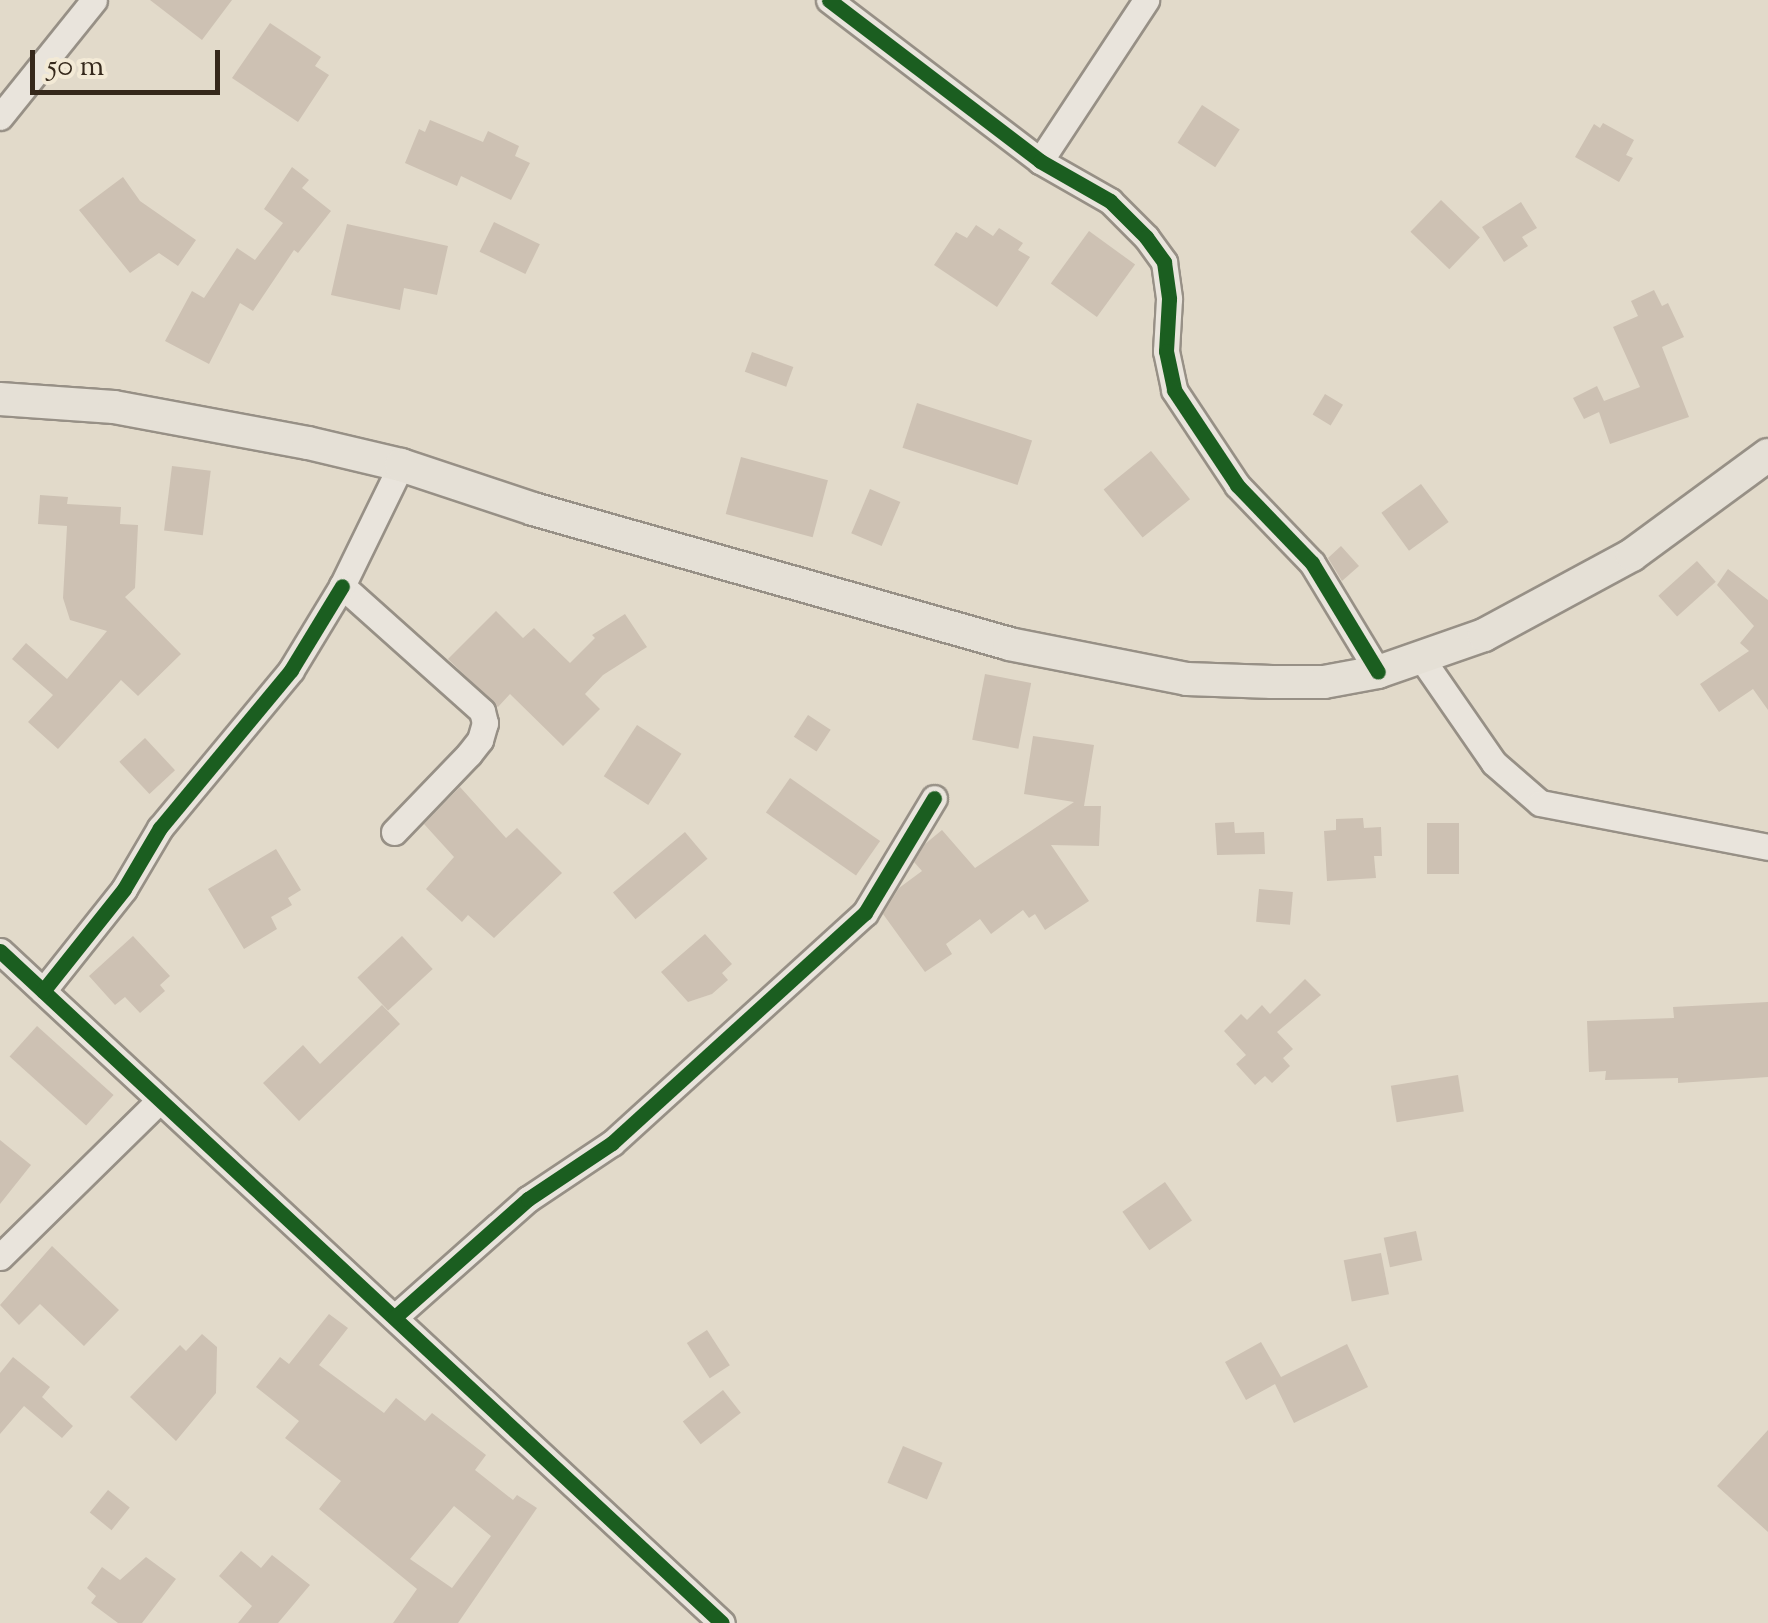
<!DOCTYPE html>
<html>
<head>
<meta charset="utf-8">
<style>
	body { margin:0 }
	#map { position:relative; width:1768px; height:1623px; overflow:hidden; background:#e2daca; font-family:"Sorts Mill Goudy",serif }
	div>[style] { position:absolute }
	.building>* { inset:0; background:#cdc1b3; transform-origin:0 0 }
	.roads { filter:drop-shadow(2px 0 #979086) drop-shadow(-2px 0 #979086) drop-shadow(0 2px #979086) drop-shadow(0 -2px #979086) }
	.minor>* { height:25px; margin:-12.5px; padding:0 12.5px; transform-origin:12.5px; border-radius:12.5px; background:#e9e4dc }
	.major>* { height:32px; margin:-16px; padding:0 16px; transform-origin:16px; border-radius:16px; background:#e5e0d6 }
	.cycleway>* { height:15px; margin:-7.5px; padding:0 7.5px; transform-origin:7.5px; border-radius:7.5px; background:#1b5e20 }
	span { translate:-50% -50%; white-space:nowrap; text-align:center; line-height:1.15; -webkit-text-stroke:9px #f3ead6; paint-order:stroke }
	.scale { position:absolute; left:30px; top:50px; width:190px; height:45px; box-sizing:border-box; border:5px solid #35281b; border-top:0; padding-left:12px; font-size:30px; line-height:35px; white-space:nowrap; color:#35281b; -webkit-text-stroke:8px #f3ead6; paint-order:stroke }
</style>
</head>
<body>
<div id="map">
	<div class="building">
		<div style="clip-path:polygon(150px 0,232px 0,202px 40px)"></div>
		<div style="clip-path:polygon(270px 23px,321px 57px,315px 66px,329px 75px,298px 122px,232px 78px)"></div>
		<div style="left:1202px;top:105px;width:45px;height:45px;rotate:33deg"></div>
		<div style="clip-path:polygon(430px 120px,483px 142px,488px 131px,519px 146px,515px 156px,530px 163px,511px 200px,461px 176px,457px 186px,405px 163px,419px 129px,425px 132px)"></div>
		<div style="clip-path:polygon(1603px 123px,1634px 140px,1626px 155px,1633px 158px,1619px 182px,1575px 157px,1594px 124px,1600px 128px)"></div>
		<div style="clip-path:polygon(292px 167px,309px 180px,302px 188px,331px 211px,298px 253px,294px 250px,253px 311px,240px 303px,209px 364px,165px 341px,192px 291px,204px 298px,237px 248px,255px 260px,283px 223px,264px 209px)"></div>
		<div style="clip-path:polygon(123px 177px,140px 201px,196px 240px,178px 266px,159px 253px,130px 273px,79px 210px)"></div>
		<div style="left:1441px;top:200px;width:54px;height:44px;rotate:44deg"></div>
		<div style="clip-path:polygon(1521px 202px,1537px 228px,1522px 237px,1528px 246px,1504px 262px,1482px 227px)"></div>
		<div style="left:494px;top:222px;width:51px;height:33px;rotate:26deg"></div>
		<div style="clip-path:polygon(347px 224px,448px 246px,437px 295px,404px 288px,400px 310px,331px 295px)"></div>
		<div style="clip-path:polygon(976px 225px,993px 236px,999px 228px,1023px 243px,1018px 250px,1030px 257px,997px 307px,934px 265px,956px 232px,967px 238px)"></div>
		<div style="left:1089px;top:231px;width:57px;height:65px;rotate:36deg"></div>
		<div style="clip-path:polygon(1654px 290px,1662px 306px,1668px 303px,1684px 337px,1662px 347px,1689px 417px,1610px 444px,1599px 412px,1584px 419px,1573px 398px,1597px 386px,1604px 401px,1640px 387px,1613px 327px,1638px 316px,1631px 301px)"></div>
		<div style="left:752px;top:352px;width:44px;height:21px;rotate:20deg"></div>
		<div style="left:1325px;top:394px;width:21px;height:24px;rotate:31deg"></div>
		<div style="left:917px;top:403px;width:121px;height:47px;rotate:18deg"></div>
		<div style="left:1151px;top:451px;width:62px;height:61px;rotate:51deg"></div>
		<div style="left:741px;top:457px;width:90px;height:59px;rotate:15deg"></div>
		<div style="left:172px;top:466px;width:39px;height:65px;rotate:7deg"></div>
		<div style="left:1421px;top:484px;width:47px;height:49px;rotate:54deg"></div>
		<div style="left:870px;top:489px;width:33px;height:48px;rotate:23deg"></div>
		<div style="clip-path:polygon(40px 495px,68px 497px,67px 504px,121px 507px,120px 524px,138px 525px,135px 588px,125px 597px,181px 654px,138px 696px,121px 680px,58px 749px,28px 722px,53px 695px,12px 659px,26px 643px,67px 679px,107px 631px,70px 620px,63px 598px,67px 526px,38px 524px)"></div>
		<div style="clip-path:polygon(1341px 546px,1359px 566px,1342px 581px,1328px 558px)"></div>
		<div style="left:1697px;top:561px;width:28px;height:52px;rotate:48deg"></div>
		<div style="clip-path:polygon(1728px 569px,1768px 600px,1768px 710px,1753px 689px,1719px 712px,1700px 684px,1749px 651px,1740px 643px,1754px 626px,1717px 585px)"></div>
		<div style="clip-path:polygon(496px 611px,523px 638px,534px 628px,570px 663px,595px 638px,592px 635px,625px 614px,647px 647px,603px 675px,585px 694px,600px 709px,563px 746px,510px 694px,498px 707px,448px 659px)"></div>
		<div style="left:985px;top:674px;width:47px;height:67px;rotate:11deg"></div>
		<div style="left:808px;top:715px;width:27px;height:26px;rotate:33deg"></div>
		<div style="left:637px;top:725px;width:53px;height:61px;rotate:33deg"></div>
		<div style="clip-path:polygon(1033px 736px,1094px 745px,1084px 806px,1101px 806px,1099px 846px,1051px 845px,1089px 901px,1045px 930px,1035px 914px,1029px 918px,1023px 910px,991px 934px,980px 919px,946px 944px,952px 954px,925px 972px,883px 914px,899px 888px,922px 871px,914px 862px,925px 844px,942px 830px,975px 868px,1074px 802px,1024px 794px)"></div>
		<div style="left:145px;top:738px;width:44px;height:35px;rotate:47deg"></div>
		<div style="left:790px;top:778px;width:110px;height:42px;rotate:35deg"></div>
		<div style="clip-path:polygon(460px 787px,506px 838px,517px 828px,562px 873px,494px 938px,468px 915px,462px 922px,426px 889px,454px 857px,424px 824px)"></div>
		<div style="clip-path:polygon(1363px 818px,1364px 828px,1381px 827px,1382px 856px,1374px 856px,1376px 878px,1327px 881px,1324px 831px,1336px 830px,1336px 819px)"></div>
		<div style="clip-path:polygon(1234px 822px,1235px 833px,1264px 832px,1265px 854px,1217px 855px,1215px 823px)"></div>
		<div style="left:1427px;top:823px;width:32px;height:51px"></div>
		<div style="left:685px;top:832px;width:35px;height:94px;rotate:50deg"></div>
		<div style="clip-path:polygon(276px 849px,301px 890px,288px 898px,292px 905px,271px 917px,277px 929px,244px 949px,208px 889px)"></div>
		<div style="left:1259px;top:889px;width:34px;height:33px;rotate:5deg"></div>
		<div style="clip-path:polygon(705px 934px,732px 964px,722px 973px,728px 980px,712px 994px,688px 1002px,661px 972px)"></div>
		<div style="clip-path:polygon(133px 936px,170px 976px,160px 985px,165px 991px,140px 1013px,125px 997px,115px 1005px,89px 976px)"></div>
		<div style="left:402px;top:936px;width:45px;height:61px;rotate:47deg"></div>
		<div style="clip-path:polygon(1305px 979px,1321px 995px,1277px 1032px,1293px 1049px,1283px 1058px,1290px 1066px,1272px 1083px,1265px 1076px,1255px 1085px,1236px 1064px,1246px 1055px,1224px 1031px,1241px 1014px,1247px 1020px,1262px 1005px,1270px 1014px)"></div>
		<div style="clip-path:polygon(1768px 1002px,1768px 1077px,1678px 1083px,1678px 1078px,1605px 1080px,1606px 1071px,1589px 1072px,1587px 1021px,1674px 1018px,1673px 1007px)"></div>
		<div style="clip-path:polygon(382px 1005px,400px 1024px,299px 1121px,263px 1083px,303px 1045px,320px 1064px)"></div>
		<div style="left:37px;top:1026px;width:103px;height:41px;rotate:42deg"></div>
		<div style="left:1458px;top:1075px;width:37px;height:68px;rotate:81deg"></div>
		<div style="clip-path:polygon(0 1140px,31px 1165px,0 1204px)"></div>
		<div style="left:1165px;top:1182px;width:47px;height:52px;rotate:55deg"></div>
		<div style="left:1416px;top:1231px;width:30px;height:33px;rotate:78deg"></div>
		<div style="clip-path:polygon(52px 1246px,119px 1310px,84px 1346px,40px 1304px,19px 1325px,0 1305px)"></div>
		<div style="left:1381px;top:1253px;width:42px;height:38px;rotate:79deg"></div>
		<div style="clip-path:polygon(evenodd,329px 1314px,348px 1328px,319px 1365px,384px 1413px,396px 1398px,425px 1421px,432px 1413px,486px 1455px,475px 1470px,513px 1500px,517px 1495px,537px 1508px,458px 1623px,393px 1623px,417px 1589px,319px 1509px,341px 1481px,285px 1438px,299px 1421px,256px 1387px,280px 1357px,289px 1364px,329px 1314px,454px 1506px,491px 1536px,452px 1588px,410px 1559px,454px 1506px)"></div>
		<div style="left:707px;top:1330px;width:42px;height:24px;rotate:57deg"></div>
		<div style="clip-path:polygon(202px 1334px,217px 1347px,216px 1393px,176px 1441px,130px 1397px,180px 1345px,186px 1351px)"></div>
		<div style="clip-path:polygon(1261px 1342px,1281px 1377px,1347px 1344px,1368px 1387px,1294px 1423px,1275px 1384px,1246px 1400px,1225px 1362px)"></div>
		<div style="clip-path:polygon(13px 1357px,50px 1387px,42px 1397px,73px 1426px,62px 1438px,24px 1406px,0 1434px,0 1373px)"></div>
		<div style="left:723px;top:1390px;width:29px;height:51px;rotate:52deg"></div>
		<div style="clip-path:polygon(1768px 1430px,1768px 1532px,1717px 1486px)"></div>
		<div style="left:903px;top:1446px;width:43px;height:40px;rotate:23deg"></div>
		<div style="left:108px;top:1490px;width:28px;height:29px;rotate:39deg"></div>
		<div style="clip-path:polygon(241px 1551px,261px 1568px,272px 1555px,310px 1585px,278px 1623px,238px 1623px,252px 1606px,219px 1576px)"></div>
		<div style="clip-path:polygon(146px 1557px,176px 1579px,142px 1623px,118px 1623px,91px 1603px,96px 1596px,87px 1588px,102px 1567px,120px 1580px)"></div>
	</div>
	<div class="roads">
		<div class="minor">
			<div style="left:829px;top:0;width:265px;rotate:37.3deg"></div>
			<div style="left:1040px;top:161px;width:81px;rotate:29.7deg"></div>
			<div style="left:1110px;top:201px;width:51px;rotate:45deg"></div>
			<div style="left:1146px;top:237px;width:31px;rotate:54deg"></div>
			<div style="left:1164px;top:262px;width:37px;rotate:82deg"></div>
			<div style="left:1169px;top:299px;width:52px;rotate:93.3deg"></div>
			<div style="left:1166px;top:351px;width:40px;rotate:78deg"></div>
			<div style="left:1174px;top:390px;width:114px;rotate:56.4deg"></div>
			<div style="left:1237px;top:485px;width:108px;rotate:46.1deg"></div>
			<div style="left:1312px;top:563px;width:127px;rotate:58.8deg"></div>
			<div style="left:0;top:117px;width:150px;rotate:-51.2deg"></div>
			<div style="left:1040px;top:161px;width:193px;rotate:-56.6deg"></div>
			<div style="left:1422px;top:659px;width:126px;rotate:55.3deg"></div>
			<div style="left:1494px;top:763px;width:61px;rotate:41deg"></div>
			<div style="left:1540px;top:803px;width:232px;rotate:10.9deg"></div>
			<div style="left:394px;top:832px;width:108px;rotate:-46.1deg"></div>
			<div style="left:469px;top:754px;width:18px;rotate:-52deg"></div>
			<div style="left:480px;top:740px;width:18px;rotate:-74deg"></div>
			<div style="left:485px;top:723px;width:12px;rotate:-104deg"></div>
			<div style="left:482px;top:711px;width:188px;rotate:-138.2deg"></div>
			<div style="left:342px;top:586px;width:135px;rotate:-64deg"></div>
			<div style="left:0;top:951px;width:986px;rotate:42.95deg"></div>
			<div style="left:43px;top:991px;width:130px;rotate:-51.5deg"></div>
			<div style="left:124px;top:889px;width:71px;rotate:-59.5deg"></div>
			<div style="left:160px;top:828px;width:205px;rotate:-50.3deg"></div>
			<div style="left:291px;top:670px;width:98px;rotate:-58.7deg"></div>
			<div style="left:0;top:1257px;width:224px;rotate:-44.5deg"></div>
			<div style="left:395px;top:1317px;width:178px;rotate:-41.6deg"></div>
			<div style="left:528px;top:1199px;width:101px;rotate:-33.7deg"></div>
			<div style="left:612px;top:1143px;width:342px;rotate:-42.3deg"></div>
			<div style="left:865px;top:913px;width:134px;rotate:-59deg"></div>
		</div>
		<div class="major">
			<div style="left:0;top:399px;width:114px;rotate:4deg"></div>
			<div style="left:114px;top:407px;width:197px;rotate:10.5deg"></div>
			<div style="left:308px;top:443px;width:96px;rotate:13.3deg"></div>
			<div style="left:401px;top:465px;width:139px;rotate:18.4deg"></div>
			<div style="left:533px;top:509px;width:495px;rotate:15.8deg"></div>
			<div style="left:1009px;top:644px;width:181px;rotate:11.1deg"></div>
			<div style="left:1187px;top:679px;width:85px;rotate:2deg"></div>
			<div style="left:1272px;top:682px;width:52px"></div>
			<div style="left:1324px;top:682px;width:55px;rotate:-10.5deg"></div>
			<div style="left:1378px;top:672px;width:112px;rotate:-19.2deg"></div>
			<div style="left:1484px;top:635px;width:168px;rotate:-28.4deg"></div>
			<div style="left:1632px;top:555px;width:169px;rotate:-36.3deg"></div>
		</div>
	</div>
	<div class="cycleway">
		<div style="left:829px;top:0;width:265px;rotate:37.3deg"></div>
		<div style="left:1040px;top:161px;width:81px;rotate:29.7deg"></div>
		<div style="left:1110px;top:201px;width:51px;rotate:45deg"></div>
		<div style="left:1146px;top:237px;width:31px;rotate:54deg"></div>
		<div style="left:1164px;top:262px;width:37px;rotate:82deg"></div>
		<div style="left:1169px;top:299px;width:52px;rotate:93.3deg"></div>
		<div style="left:1166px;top:351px;width:40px;rotate:78deg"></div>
		<div style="left:1174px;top:390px;width:114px;rotate:56.4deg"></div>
		<div style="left:1237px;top:485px;width:108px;rotate:46.1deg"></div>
		<div style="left:1312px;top:563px;width:127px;rotate:58.8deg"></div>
		<div style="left:0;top:951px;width:986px;rotate:42.95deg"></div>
		<div style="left:43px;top:991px;width:130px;rotate:-51.5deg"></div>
		<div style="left:124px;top:889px;width:71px;rotate:-59.5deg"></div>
		<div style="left:160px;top:828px;width:205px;rotate:-50.3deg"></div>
		<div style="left:291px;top:670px;width:98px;rotate:-58.7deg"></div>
		<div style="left:395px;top:1317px;width:178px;rotate:-41.6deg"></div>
		<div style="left:528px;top:1199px;width:101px;rotate:-33.7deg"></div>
		<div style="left:612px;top:1143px;width:342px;rotate:-42.3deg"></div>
		<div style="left:865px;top:913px;width:134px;rotate:-59deg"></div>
	</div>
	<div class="scale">50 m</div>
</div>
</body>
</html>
